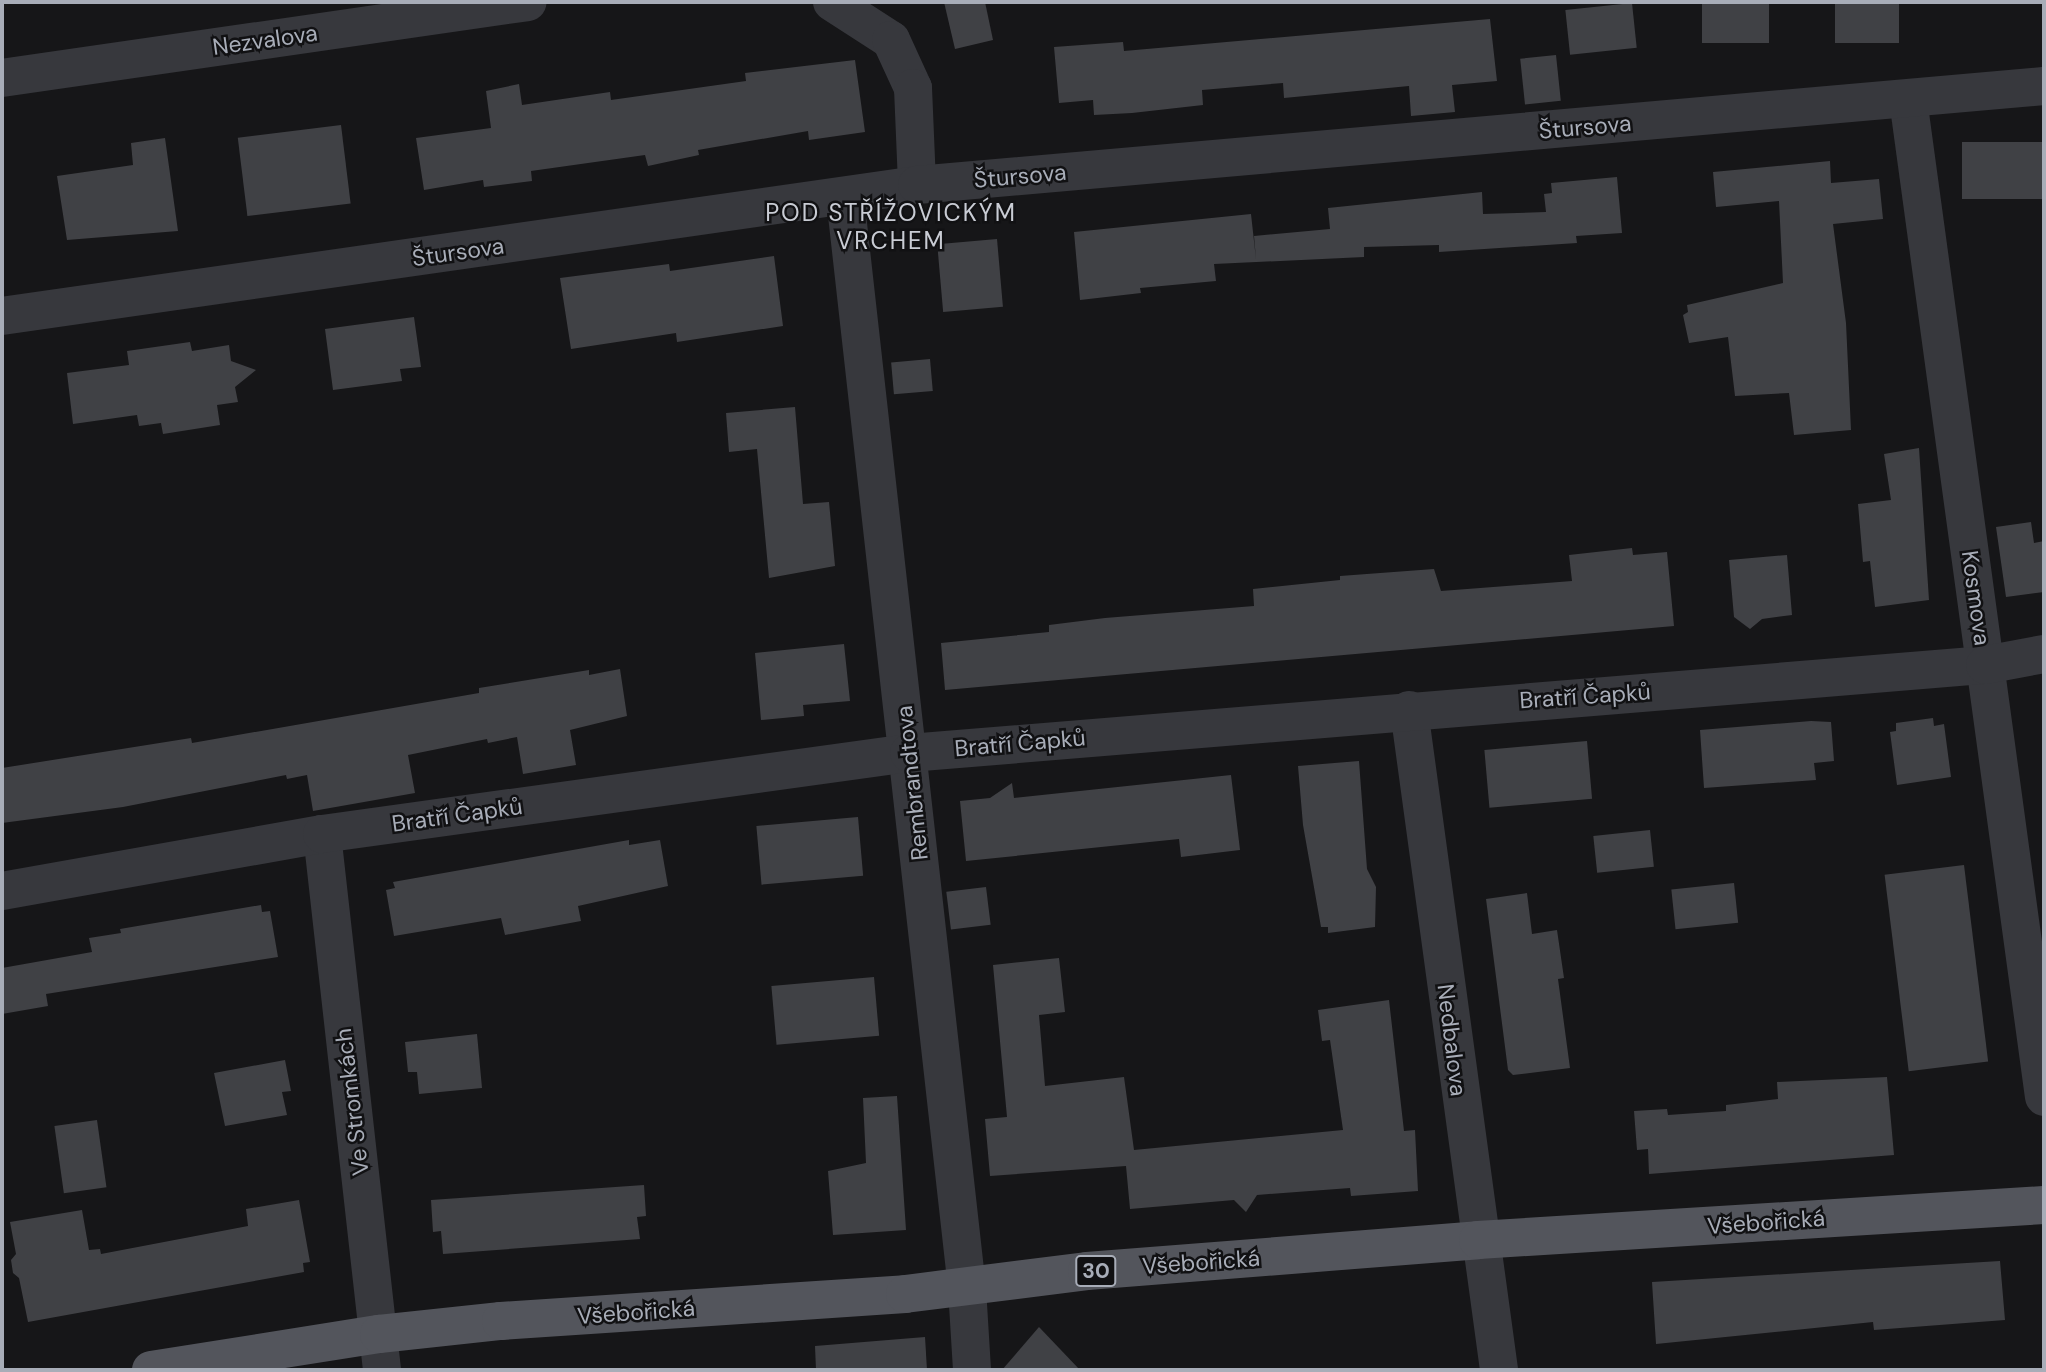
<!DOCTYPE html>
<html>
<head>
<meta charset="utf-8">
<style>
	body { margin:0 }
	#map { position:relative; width:2046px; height:1372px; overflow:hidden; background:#161618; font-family:"DM Sans",sans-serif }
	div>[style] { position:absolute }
	.building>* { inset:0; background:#404145; transform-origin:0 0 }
	.minor>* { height:38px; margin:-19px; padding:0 19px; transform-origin:19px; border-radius:19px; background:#37383d }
	.major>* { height:38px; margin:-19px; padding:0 19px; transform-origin:19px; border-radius:19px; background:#53555c }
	span { translate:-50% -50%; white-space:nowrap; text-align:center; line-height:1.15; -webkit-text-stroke:5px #111113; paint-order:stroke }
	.shield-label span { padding:2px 5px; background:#111113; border:2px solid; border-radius:5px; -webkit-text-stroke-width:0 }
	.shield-label { font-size:21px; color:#a8adb8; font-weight:700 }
	.street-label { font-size:23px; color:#a8adb8 }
	.neighbourhood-label { font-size:24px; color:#c9ccd4; letter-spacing:2px }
	.frame { position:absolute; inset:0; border:4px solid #a8adb8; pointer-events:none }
</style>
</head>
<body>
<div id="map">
	<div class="building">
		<div style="clip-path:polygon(944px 2px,985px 2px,993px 40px,955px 49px)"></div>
		<div style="left:1702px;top:2px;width:67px;height:41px"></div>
		<div style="left:1835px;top:2px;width:64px;height:41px"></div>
		<div style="left:1632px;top:3px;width:45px;height:67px;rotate:84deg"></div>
		<div style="clip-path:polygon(1490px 19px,1497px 81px,1452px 85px,1455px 112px,1411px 116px,1409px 86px,1284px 98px,1283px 83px,1202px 90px,1203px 105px,1132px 113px,1094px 115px,1093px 100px,1059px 103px,1054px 47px,1123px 42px,1124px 51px)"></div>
		<div style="left:1556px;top:55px;width:46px;height:36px;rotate:84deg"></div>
		<div style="clip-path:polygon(855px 60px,865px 132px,809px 140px,808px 131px,698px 150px,699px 155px,648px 166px,645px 155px,531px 171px,532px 181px,484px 187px,483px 180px,424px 190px,416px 138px,491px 128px,486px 91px,519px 84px,522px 105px,610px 92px,611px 100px,746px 81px,745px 73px)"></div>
		<div style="left:341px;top:125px;width:79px;height:104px;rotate:83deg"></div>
		<div style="clip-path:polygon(165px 138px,178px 231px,67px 240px,57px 176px,133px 165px,131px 143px)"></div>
		<div style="left:2044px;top:142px;width:57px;height:82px;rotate:90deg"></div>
		<div style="clip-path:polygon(1830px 161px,1831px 183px,1879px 179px,1883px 219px,1833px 224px,1846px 323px,1851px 430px,1794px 435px,1789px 393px,1735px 396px,1728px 337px,1689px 343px,1683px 315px,1688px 312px,1687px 305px,1783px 283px,1779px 201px,1716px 207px,1713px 172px)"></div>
		<div style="clip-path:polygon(1617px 177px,1622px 233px,1576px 236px,1577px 243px,1439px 252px,1439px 245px,1364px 247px,1364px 257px,1214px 264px,1216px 281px,1140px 288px,1141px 293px,1080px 300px,1074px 232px,1251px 214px,1256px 259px,1254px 236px,1330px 229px,1328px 208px,1482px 192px,1483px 214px,1546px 212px,1544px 194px,1552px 193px,1551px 183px)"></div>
		<div style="left:997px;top:239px;width:68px;height:60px;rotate:85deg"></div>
		<div style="clip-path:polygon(774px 256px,783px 326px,677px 342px,676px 333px,571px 349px,560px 278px,669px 264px,670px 271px)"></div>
		<div style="clip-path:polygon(414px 317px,421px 367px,400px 369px,402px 381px,333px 390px,325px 329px)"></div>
		<div style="clip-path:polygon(190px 342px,192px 351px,229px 345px,231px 361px,256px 370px,235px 387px,238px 402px,217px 405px,220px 425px,163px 434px,161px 423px,139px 426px,137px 415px,73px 424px,67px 373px,129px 365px,127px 351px)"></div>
		<div style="left:930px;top:359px;width:32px;height:39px;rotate:85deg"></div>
		<div style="clip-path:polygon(795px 407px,803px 504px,829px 502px,835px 566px,769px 578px,757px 449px,729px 452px,726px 413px)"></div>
		<div style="clip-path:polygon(1919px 448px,1929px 600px,1875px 607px,1870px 561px,1863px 562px,1858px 504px,1891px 500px,1884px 454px)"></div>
		<div style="clip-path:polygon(2031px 522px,2034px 543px,2044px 541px,2044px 592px,2006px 597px,1996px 527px)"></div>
		<div style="clip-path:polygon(1632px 548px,1633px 555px,1667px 552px,1674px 626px,945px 690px,941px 643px,1049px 632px,1049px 625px,1105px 618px,1254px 606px,1253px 589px,1340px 580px,1340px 576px,1434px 569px,1441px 591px,1572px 581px,1569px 555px)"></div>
		<div style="clip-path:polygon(1787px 555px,1792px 615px,1762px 619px,1750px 629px,1734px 617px,1729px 560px)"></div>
		<div style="clip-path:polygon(844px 644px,850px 701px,803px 705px,804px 716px,761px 720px,755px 653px)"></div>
		<div style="clip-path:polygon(620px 669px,627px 716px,570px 730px,576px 765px,523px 774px,517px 737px,488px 743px,487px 739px,408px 755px,415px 793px,313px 811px,307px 775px,287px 779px,286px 775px,123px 807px,2px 823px,2px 768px,191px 738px,192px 743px,479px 693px,479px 688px,589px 670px,589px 675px)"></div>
		<div style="clip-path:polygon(1933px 718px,1934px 726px,1944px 724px,1951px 777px,1897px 785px,1890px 732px,1896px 731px,1896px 723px)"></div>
		<div style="clip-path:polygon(1811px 721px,1831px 722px,1834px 761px,1814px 763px,1816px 780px,1704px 788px,1700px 730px)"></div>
		<div style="left:1587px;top:741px;width:58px;height:103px;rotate:85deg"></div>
		<div style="clip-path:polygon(1359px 761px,1367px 869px,1376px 887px,1375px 927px,1328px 933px,1328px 927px,1321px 927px,1303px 825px,1298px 766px)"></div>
		<div style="clip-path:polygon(1231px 775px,1240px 850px,1181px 857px,1179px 839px,966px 861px,960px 801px,990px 798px,1012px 783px,1014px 798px)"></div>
		<div style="left:858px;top:817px;width:59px;height:102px;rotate:85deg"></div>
		<div style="left:1650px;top:830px;width:37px;height:57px;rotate:84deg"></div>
		<div style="clip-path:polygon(629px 840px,629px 845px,660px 840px,668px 886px,578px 906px,581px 921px,505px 935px,501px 918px,394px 936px,386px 890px,395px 888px,393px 882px)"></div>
		<div style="left:1964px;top:865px;width:198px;height:80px;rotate:83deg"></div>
		<div style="left:1734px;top:883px;width:40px;height:63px;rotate:84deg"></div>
		<div style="left:986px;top:887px;width:38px;height:40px;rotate:83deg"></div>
		<div style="clip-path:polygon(1527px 893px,1532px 934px,1557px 930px,1564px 978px,1558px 979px,1570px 1068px,1513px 1075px,1508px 1070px,1486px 899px)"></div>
		<div style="clip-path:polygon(261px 905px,262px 912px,270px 911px,278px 957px,46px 994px,48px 1006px,2px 1014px,2px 968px,92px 952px,89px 938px,121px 933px,120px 929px)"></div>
		<div style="clip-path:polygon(1059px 958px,1065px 1012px,1039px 1015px,1045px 1086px,1124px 1077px,1134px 1150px,1343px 1130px,1330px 1040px,1322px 1041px,1318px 1010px,1389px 1000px,1404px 1131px,1415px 1130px,1418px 1191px,1351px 1196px,1350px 1188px,1257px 1195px,1246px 1212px,1234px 1200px,1130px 1209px,1126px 1166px,990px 1176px,985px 1119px,1007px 1117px,993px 965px)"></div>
		<div style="left:874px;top:977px;width:59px;height:103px;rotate:85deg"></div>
		<div style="clip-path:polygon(477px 1034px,482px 1088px,419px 1094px,417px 1072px,408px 1072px,405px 1042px)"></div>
		<div style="clip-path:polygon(285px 1060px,291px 1091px,282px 1092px,287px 1115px,225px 1126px,214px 1073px)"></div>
		<div style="clip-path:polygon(1887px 1077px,1894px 1155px,1649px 1174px,1648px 1149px,1637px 1150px,1634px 1111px,1667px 1109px,1668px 1115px,1726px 1111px,1726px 1105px,1778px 1099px,1777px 1082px)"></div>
		<div style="clip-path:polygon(897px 1096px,906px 1230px,833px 1235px,828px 1171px,866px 1163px,863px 1098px)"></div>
		<div style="left:97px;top:1120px;width:68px;height:43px;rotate:82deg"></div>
		<div style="clip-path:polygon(644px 1185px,646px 1216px,637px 1217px,640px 1239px,443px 1254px,441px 1231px,433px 1232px,431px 1200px)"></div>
		<div style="clip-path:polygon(299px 1200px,310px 1262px,303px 1263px,304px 1272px,28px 1322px,19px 1278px,13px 1273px,11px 1260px,16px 1254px,10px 1222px,82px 1210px,89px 1250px,100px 1249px,101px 1254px,248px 1226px,246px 1209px)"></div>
		<div style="clip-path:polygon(2000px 1261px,2005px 1320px,1874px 1330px,1873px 1322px,1656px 1344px,1652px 1282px)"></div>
		<div style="clip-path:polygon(1039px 1327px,1080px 1370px,1002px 1370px)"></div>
		<div style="clip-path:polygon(925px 1337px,927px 1370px,816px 1370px,815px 1346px)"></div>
	</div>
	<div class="minor">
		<div style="left:832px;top:2px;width:70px;rotate:32.8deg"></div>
		<div style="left:891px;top:40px;width:53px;rotate:65.4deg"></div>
		<div style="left:913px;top:88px;width:97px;rotate:87.6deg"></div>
		<div style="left:2px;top:78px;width:531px;rotate:-8.22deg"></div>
		<div style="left:1908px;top:99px;width:1007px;rotate:82.24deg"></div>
		<div style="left:845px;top:197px;width:1098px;rotate:83.62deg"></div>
		<div style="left:967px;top:1288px;width:82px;rotate:86.5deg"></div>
		<div style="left:2px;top:316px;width:924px;rotate:-8.15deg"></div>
		<div style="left:917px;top:185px;width:1131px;rotate:-5.02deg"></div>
		<div style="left:1409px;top:710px;width:666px;rotate:82.23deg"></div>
		<div style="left:322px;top:834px;width:539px;rotate:83.61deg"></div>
		<div style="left:2px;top:891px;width:325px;rotate:-10.1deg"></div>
		<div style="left:322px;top:834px;width:593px;rotate:-7.86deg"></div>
		<div style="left:909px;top:753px;width:1080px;rotate:-4.68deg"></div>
		<div style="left:1985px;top:665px;width:60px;rotate:-10.6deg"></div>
	</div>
	<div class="major">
		<div style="left:151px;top:1370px;width:231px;rotate:-9deg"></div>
		<div style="left:379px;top:1334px;width:123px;rotate:-6.1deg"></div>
		<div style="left:501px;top:1321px;width:405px;rotate:-3.8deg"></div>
		<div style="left:905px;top:1294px;width:183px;rotate:-7.2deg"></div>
		<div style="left:1087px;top:1271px;width:392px;rotate:-4.5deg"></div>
		<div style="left:1478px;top:1240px;width:567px;rotate:-3.54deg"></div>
	</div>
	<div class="shield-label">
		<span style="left:1096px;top:1271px">30</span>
	</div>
	<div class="street-label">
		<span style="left:265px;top:40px;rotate:-8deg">Nezvalova</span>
		<span style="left:1585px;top:127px;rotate:-5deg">Štursova</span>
		<span style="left:1020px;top:176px;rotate:-5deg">Štursova</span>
		<span style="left:458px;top:252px;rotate:-8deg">Štursova</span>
		<span style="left:1976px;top:598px;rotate:82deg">Kosmova</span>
		<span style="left:1585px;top:696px;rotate:-4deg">Bratří Čapků</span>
		<span style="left:1020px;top:743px;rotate:-5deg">Bratří Čapků</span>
		<span style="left:912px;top:783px;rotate:-96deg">Rembrandtova</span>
		<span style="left:457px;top:815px;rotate:-8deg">Bratří Čapků</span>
		<span style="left:1452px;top:1040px;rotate:83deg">Nedbalova</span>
		<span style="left:352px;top:1102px;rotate:-97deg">Ve Stromkách</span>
		<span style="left:1766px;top:1222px;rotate:-4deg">Všebořická</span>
		<span style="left:1201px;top:1262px;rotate:-4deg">Všebořická</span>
		<span style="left:636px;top:1312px;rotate:-4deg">Všebořická</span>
	</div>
	<div class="neighbourhood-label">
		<span style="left:891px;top:227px">POD STŘÍŽOVICKÝM<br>VRCHEM</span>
	</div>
	<div class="frame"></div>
</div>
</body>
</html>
